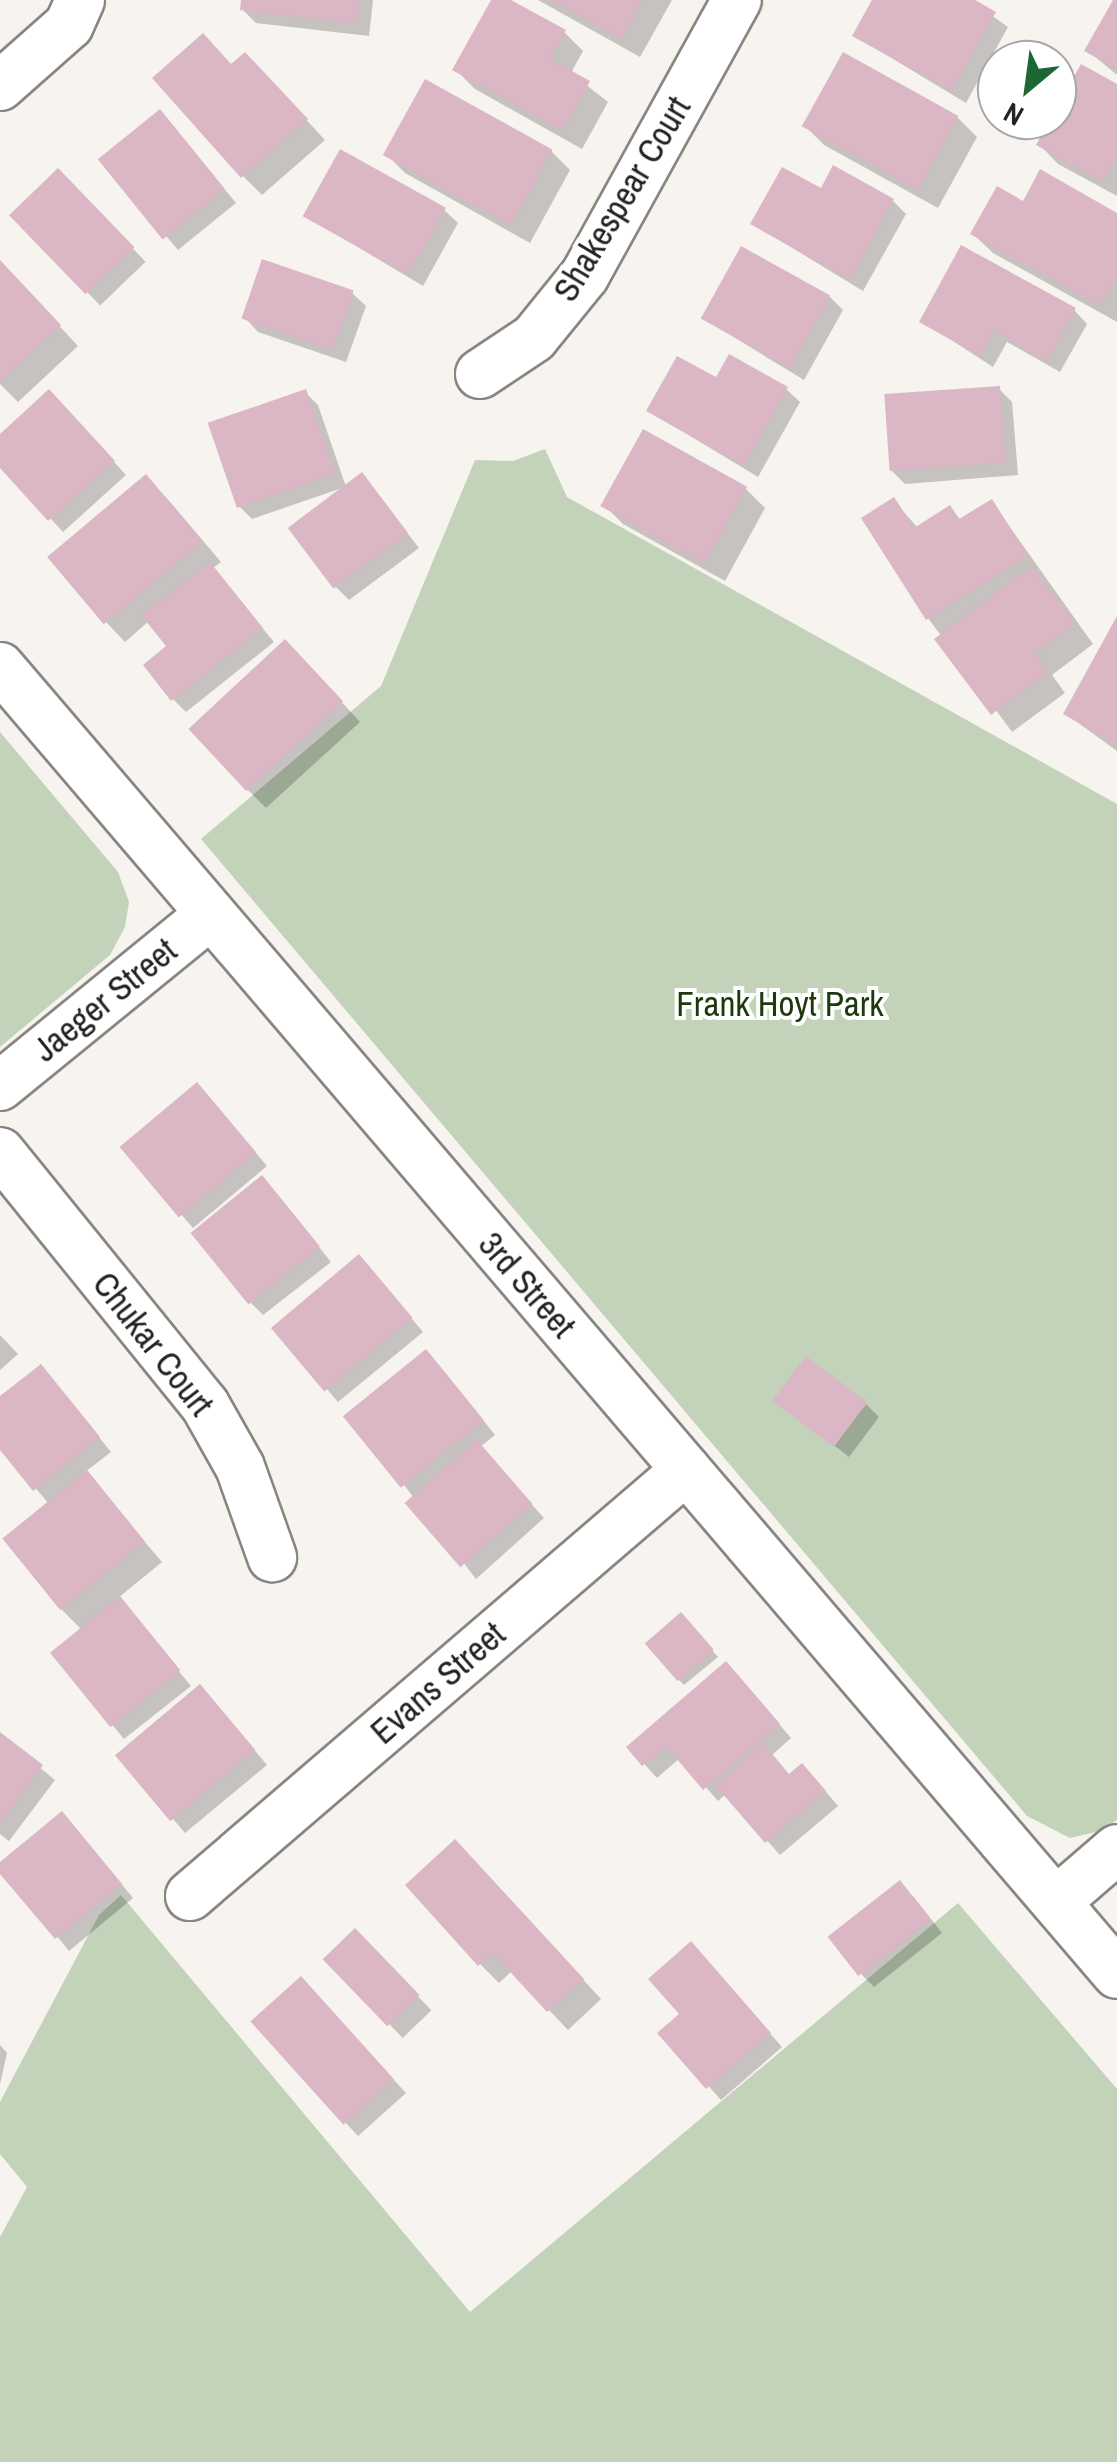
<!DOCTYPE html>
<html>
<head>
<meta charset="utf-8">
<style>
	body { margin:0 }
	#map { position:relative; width:1117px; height:2462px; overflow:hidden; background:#f7f3ef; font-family:"Archivo Narrow",sans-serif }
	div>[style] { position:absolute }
	.green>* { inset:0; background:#c2d3ba }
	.shadow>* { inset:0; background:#0003; transform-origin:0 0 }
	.building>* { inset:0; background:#dbb6c4; transform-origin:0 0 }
	.roads { filter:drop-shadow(2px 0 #898682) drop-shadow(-2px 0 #898682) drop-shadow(0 2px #898682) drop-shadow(0 -2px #898682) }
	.minor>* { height:48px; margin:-24px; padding:0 24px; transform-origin:24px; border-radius:24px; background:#fff }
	span { translate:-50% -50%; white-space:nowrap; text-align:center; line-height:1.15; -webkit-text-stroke:8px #fff; paint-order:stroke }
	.street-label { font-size:35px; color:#252322 }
	.park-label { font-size:35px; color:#1e390d }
	.north { position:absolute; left:977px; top:40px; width:100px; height:100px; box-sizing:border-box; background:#fff; border:2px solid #a8a7a7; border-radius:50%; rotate:209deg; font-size:28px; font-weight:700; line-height:40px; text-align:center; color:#252322 }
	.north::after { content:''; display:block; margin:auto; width:35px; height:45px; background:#1d6735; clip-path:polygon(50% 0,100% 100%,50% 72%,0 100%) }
</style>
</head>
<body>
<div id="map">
	<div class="green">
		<div style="clip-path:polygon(545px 449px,567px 497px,1117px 804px,1117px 1820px,1100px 1831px,1070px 1838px,1027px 1816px,201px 839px,381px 686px,475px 460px,513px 461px)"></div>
		<div style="clip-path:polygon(0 732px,118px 872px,129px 902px,125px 927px,110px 955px,0 1047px)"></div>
		<div style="clip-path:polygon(121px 1895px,470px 2312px,958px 1903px,1117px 2089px,1117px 2462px,0 2462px,0 2237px,27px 2187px,0 2154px,0 2102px,99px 1915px)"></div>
	</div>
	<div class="shadow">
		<div style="clip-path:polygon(244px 0,373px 0,369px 36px,256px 23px,243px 10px)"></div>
		<div style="clip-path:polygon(494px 0,564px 32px,583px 51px,571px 73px,608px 102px,582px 149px,475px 89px,456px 70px)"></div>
		<div style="clip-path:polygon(538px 0,672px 0,640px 57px)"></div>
		<div style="clip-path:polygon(875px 0,970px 0,1008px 27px,966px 103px,855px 36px)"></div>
		<div style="clip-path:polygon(1117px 0,1117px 75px,1088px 51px)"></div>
		<div style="clip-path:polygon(844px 55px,958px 118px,977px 137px,938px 208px,824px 145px,805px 126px)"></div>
		<div style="clip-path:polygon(232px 67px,264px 74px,325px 140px,262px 195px,243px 176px)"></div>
		<div style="clip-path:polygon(1117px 87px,1117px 196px,1058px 164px,1039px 144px,1057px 112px)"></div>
		<div style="clip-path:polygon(173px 126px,236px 203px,178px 250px,102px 160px)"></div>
		<div style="clip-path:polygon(551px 151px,570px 170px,530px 243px,405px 173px,386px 154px)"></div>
		<div style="left:58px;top:171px;width:126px;height:63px;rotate:46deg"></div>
		<div style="clip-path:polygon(822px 192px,893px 201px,906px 214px,863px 291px,753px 224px)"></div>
		<div style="clip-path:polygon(444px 210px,458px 223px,423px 286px,306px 216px)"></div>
		<div style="clip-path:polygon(1117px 216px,1117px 322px,993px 253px,973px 234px)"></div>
		<div style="clip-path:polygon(0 262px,78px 346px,18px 402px,0 384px)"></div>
		<div style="clip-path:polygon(352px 293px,366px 306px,346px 362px,258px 332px,245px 318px)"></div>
		<div style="clip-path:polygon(830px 297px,843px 310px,804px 380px,704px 319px)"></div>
		<div style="clip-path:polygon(1074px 310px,1087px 324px,1060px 372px,1007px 342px,993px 367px,922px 321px)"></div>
		<div style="clip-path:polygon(786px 389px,800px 402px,758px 477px,649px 411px)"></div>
		<div style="clip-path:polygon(999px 389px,1012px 402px,1018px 475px,905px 484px,892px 471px)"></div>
		<div style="clip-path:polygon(305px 392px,318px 405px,346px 487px,362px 475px,419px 548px,349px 600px,336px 587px,342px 488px,252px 519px,239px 506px)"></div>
		<div style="clip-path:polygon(62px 405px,126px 475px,63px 532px,0 464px,0 437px)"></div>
		<div style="clip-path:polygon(644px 433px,746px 489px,765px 508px,725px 581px,623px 524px,604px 505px)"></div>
		<div style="clip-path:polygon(165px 496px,221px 562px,213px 568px,274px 642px,186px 712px,173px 699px,169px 646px,149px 621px,125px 642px,106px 622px)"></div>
		<div style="clip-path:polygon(894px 501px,918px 528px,949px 508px,962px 521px,992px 502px,1093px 644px,1052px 675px,1065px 693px,1012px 732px,928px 618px)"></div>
		<div style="clip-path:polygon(1117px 623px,1117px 751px,1066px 714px)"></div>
		<div style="clip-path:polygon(304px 661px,360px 722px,266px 808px,247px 789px)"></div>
		<div style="clip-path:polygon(210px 1098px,267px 1166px,193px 1228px,123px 1147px)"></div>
		<div style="clip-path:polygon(275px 1192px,331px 1262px,263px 1315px,250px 1302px)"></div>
		<div style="clip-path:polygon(372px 1271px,423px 1332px,338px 1402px,274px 1327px)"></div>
		<div style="clip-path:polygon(0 1335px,18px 1354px,0 1370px)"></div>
		<div style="clip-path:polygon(439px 1365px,495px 1435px,480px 1447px,544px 1518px,476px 1579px,404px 1485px)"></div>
		<div style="clip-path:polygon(53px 1380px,111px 1452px,85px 1472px,162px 1562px,118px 1598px,191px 1686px,124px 1739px,53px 1653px,82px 1630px,61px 1609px,49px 1504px,0 1446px,0 1399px)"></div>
		<div style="clip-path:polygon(776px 1400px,866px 1404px,879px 1417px,849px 1457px)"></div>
		<div style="clip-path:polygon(687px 1622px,718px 1657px,684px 1685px,678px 1679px)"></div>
		<div style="clip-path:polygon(739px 1677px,791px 1738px,772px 1755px,790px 1776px,815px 1779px,838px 1806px,780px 1855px,726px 1794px,718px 1801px,680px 1758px,657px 1778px,629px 1747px)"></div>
		<div style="clip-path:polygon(213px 1701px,267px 1765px,185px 1833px,119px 1756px)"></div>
		<div style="clip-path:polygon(0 1735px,55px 1780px,9px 1841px,0 1834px)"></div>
		<div style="clip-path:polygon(74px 1827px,133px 1898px,69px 1951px,0 1865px)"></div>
		<div style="clip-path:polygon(474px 1861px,601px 1999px,568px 2030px,512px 1971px,499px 1983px,480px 1964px)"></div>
		<div style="clip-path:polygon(913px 1896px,942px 1933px,874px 1987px,861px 1974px)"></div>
		<div style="left:355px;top:1931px;width:110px;height:40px;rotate:46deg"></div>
		<div style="clip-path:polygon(704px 1958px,782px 2047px,721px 2100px,661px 2033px,682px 2015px)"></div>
		<div style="clip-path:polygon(314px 1993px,406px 2093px,358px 2136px,346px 2123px)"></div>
		<div style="clip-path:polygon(0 2045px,7px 2053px,0 2084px)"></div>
	</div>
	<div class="building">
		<div style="clip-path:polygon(241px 0,359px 0,357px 24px,240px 10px)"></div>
		<div style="clip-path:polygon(491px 0,511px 0,566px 30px,550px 59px,590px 81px,563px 131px,452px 70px)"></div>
		<div style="clip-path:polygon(550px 0,643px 0,621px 39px)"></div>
		<div style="clip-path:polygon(872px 0,975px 0,996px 12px,952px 91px,852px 36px)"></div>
		<div style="clip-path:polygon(1113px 0,1117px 0,1117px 69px,1084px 51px)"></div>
		<div style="clip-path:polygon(203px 33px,231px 64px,245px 52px,308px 119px,241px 178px,152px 78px)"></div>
		<div style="left:843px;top:52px;width:132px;height:85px;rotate:29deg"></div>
		<div style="clip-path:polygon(1081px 64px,1117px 84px,1117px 155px,1102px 182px,1036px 145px,1050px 120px,1057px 120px,1057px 107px)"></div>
		<div style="left:425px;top:79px;width:146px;height:87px;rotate:29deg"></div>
		<div style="left:160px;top:109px;width:103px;height:80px;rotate:51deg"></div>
		<div style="left:340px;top:149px;width:121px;height:77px;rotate:29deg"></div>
		<div style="clip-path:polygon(833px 165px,894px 199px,850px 280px,750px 224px,782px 167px,821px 188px)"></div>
		<div style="left:58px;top:168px;width:110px;height:68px;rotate:46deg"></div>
		<div style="clip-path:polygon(1040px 169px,1117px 213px,1117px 277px,1100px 306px,970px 234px,997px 186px,1023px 201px)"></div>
		<div style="clip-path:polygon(961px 245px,1076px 308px,1047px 361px,993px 331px,980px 356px,919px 322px)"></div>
		<div style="left:741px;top:246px;width:102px;height:83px;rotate:29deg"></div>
		<div style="left:262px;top:259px;width:97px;height:63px;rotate:19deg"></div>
		<div style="clip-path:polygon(0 260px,61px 325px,0 382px)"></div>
		<div style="clip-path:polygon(729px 354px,788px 387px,744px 466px,646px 411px,677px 356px,716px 377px)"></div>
		<div style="left:1000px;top:386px;width:77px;height:116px;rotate:86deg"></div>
		<div style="clip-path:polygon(49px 389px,115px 461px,48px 521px,0 468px,0 434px)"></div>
		<div style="left:306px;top:389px;width:90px;height:104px;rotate:71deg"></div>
		<div style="left:643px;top:429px;width:119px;height:88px;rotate:29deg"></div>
		<div style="left:362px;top:472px;width:76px;height:93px;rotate:53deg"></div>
		<div style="left:146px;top:474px;width:88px;height:129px;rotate:50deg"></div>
		<div style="clip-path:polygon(894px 497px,914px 528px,950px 505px,959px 519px,992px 499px,1028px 556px,926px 620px,861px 518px)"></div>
		<div style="clip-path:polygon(210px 562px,263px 628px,171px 701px,143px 665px,166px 646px,141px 615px)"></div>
		<div style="clip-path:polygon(1032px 566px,1075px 624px,1034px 654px,1048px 672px,991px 715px,934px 639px)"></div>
		<div style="clip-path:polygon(1117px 616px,1117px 745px,1063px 714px)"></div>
		<div style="left:285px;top:639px;width:85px;height:132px;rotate:47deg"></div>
		<div style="left:197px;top:1082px;width:92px;height:101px;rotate:50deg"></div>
		<div style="left:262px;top:1175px;width:92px;height:92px;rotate:51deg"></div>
		<div style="left:359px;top:1254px;width:83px;height:115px;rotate:50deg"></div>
		<div style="left:426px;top:1349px;width:92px;height:107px;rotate:51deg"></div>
		<div style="left:806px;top:1356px;width:77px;height:56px;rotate:37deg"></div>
		<div style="clip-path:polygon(41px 1364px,100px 1437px,33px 1491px,0 1450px,0 1396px)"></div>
		<div style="left:477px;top:1440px;width:85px;height:96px;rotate:49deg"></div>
		<div style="left:87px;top:1470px;width:92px;height:109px;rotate:51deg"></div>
		<div style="left:120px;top:1596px;width:96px;height:90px;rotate:51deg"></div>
		<div style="left:681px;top:1612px;width:50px;height:48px;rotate:49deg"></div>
		<div style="clip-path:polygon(726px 1661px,780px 1724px,703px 1790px,666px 1746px,642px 1766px,626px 1747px)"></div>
		<div style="left:200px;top:1684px;width:86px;height:111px;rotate:50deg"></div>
		<div style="clip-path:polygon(0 1732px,43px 1765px,0 1823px)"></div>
		<div style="clip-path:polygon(763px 1743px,789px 1774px,802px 1763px,826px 1791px,765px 1843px,715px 1785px)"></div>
		<div style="clip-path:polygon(62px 1811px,122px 1884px,55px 1939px,0 1874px,0 1862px)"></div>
		<div style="clip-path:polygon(455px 1839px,584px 1979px,547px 2012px,493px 1953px,478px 1966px,405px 1885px)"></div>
		<div style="left:900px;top:1880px;width:50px;height:92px;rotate:52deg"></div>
		<div style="left:355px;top:1928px;width:93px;height:45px;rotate:46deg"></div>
		<div style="clip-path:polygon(691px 1941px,771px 2033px,706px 2089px,657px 2033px,679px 2014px,648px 1979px)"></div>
		<div style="left:301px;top:1976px;width:139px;height:68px;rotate:48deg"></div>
	</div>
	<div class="roads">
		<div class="minor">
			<div style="left:0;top:86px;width:92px;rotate:-41.5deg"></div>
			<div style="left:69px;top:25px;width:27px;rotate:-66deg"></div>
			<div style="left:480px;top:374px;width:65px;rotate:-33.7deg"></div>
			<div style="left:534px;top:338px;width:81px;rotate:-51deg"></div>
			<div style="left:585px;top:275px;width:314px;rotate:-61.1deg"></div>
			<div style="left:0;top:667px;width:1719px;rotate:49.48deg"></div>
			<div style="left:0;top:1086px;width:271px;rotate:-39.2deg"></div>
			<div style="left:0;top:1152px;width:326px;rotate:51deg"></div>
			<div style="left:205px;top:1405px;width:71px;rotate:60.6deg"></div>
			<div style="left:240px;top:1467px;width:96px;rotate:70.4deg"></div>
			<div style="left:190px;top:1896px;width:654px;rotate:-40.66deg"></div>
			<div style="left:1057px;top:1901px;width:79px;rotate:-40.9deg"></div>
		</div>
	</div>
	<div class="street-label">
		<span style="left:622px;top:199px;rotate:-59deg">Shakespear Court</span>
		<span style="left:105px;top:1000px;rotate:-39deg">Jaeger Street</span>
		<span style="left:527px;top:1285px;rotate:49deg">3rd Street</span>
		<span style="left:153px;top:1344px;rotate:52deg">Chukar Court</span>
		<span style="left:438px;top:1683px;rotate:-41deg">Evans Street</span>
	</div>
	<div class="park-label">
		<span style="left:780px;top:1004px">Frank Hoyt Park</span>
	</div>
	<div class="north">N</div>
</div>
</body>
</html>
